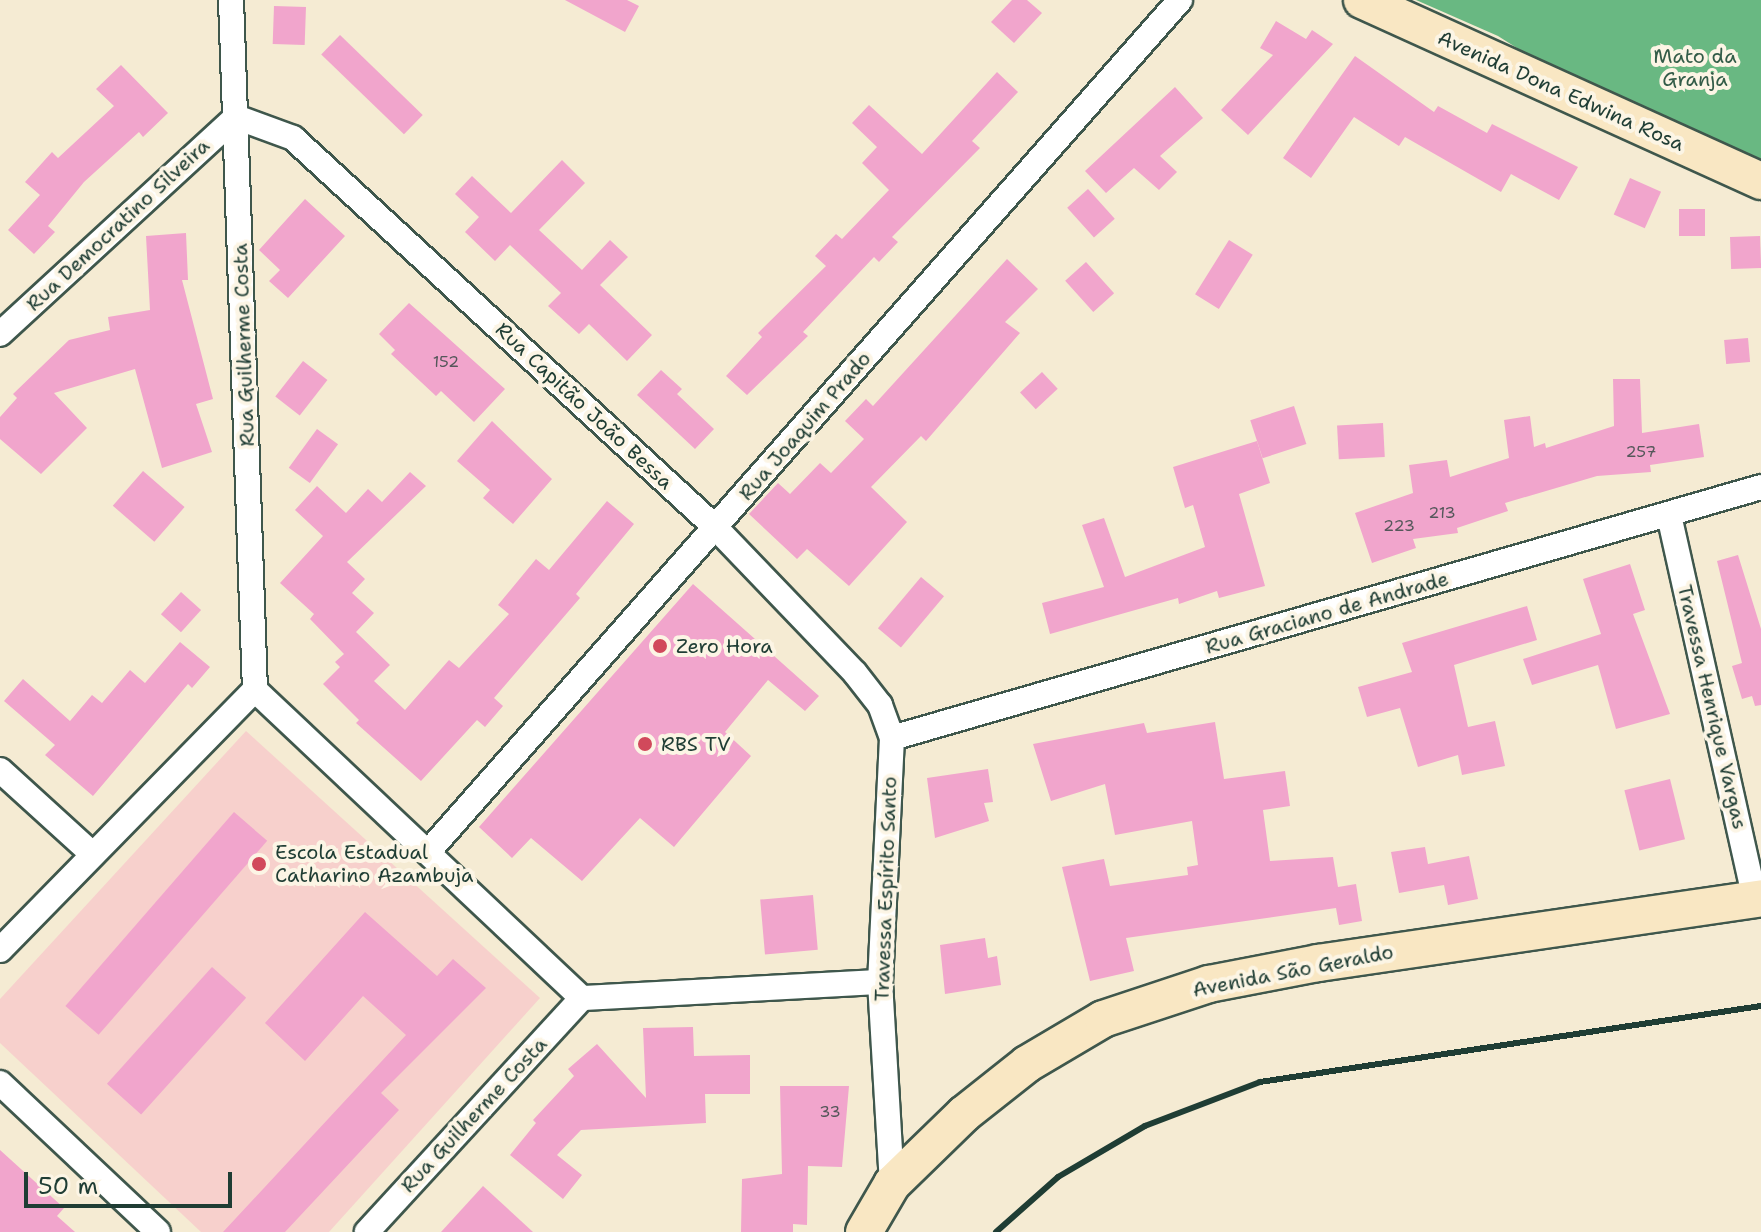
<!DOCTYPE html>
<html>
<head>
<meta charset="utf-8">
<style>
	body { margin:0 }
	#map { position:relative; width:1761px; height:1232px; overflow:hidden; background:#f5ebd3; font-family:"Shantell Sans",sans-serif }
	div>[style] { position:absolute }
	.built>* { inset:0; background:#f7d0cc }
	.forest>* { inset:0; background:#69b882 }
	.building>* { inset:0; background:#f1a5cc; transform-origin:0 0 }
	.roads { filter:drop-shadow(2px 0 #3f574c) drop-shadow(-2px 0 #3f574c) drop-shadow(0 2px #3f574c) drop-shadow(0 -2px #3f574c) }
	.street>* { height:24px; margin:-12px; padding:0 12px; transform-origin:12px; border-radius:12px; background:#fff }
	.secondary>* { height:36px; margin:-18px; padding:0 18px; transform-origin:18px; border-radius:18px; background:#f9e7c3 }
	.rail>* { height:6px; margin:-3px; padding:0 3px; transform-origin:3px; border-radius:3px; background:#1f3d34 }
	.dots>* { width:22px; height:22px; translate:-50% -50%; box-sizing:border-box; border:4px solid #fcf5e5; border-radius:50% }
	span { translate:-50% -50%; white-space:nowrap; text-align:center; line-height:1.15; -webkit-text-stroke:8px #fcf5e5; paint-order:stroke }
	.number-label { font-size:16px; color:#54575a }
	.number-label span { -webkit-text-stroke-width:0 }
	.park-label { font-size:20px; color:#335c48 }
	.street-label { font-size:20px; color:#1f3d34 }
	.poi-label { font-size:20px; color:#1f3d34 }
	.left { translate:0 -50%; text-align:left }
	.scale { position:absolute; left:24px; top:1172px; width:208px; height:36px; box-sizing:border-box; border:4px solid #1f3d34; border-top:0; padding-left:10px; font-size:24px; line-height:28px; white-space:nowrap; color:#1f3d34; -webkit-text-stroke:6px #fcf5e5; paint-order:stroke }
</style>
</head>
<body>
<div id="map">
	<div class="built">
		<div style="clip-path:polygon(246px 731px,540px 998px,329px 1232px,201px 1232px,0 1043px,0 999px)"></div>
	</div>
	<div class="forest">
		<div style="clip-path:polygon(1416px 0,1761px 0,1761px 159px,1617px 111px,1498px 36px)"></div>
	</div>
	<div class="building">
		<div style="clip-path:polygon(565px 0,627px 0,639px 6px,625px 32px)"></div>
		<div style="clip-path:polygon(1012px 0,1027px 0,1042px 13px,1014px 43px,991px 22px)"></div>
		<div style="left:274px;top:6px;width:32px;height:38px;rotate:2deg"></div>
		<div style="clip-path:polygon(1276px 21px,1306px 39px,1312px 30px,1333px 44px,1248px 135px,1221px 110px,1273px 55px,1260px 48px)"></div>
		<div style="left:340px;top:35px;width:115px;height:27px;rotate:44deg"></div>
		<div style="clip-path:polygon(1355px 56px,1434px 112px,1438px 106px,1487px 133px,1492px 124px,1578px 167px,1559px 200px,1511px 174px,1501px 192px,1405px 137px,1399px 146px,1354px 117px,1311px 178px,1283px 158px)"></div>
		<div style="clip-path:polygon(121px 65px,168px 113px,143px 137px,139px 132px,84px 182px,48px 226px,55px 232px,34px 254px,8px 230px,40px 195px,25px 182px,52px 152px,58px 158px,114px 106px,96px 89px)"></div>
		<div style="clip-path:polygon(997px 72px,1018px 92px,972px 141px,980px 148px,892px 237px,898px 242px,879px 262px,874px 257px,803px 332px,808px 336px,747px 395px,726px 376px,762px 337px,758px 333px,826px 266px,815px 256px,836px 234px,842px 239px,889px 190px,862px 163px,877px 147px,852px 123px,869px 105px,922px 154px)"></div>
		<div style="clip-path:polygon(1175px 87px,1203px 118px,1160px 156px,1177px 172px,1159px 190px,1134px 168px,1106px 193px,1085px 171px)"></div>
		<div style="clip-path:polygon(562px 160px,585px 183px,539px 230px,582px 270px,610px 240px,628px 257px,600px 285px,652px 335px,627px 361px,589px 324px,579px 334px,548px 306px,561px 293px,510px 245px,495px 261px,465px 232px,479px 217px,455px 194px,472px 176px,511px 213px)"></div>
		<div style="left:1630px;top:178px;width:34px;height:40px;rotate:24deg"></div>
		<div style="left:1088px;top:189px;width:40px;height:28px;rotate:48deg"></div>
		<div style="clip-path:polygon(305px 199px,345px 236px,288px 298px,269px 281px,280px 270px,259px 250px)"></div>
		<div style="left:1679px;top:209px;width:26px;height:27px"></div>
		<div style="clip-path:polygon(186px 233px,188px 280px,182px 280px,213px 399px,196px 404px,212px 452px,162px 468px,135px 369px,54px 393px,87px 428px,41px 474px,0 439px,0 417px,17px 398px,13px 394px,69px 340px,110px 330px,108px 317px,150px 310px,146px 236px)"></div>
		<div style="left:1760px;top:236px;width:32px;height:30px;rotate:88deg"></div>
		<div style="left:1229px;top:240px;width:28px;height:64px;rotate:32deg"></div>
		<div style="clip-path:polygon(1007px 259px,1038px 289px,1005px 322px,1020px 333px,926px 441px,921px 436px,871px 487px,907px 522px,849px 586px,807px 549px,797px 559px,749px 514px,778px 483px,790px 494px,820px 463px,831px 473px,864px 439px,845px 421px,866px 399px,873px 406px)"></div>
		<div style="left:1086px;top:262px;width:42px;height:28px;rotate:48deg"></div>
		<div style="clip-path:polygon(409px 303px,505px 389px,474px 422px,441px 391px,436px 396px,391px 354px,395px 350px,379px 334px)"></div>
		<div style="left:1748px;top:338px;width:24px;height:24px;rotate:85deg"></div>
		<div style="left:303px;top:361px;width:31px;height:45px;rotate:38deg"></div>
		<div style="clip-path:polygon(661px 370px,682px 389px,677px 394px,714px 429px,695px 449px,637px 395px)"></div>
		<div style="left:1042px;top:372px;width:23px;height:30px;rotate:47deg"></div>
		<div style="clip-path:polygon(1613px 379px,1640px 379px,1642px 433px,1699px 424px,1704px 457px,1650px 465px,1651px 472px,1597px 476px,1505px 503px,1508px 511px,1457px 528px,1458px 533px,1413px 539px,1416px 548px,1372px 563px,1355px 513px,1413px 493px,1409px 465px,1447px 460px,1450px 477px,1509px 458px,1504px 420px,1530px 416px,1534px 447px,1545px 443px,1546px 448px,1614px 426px)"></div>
		<div style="left:1294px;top:406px;width:40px;height:46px;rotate:72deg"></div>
		<div style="clip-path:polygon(492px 421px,552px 479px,513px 524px,483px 498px,490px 490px,457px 461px)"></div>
		<div style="left:1383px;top:423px;width:34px;height:46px;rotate:87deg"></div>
		<div style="left:317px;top:429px;width:26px;height:48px;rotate:36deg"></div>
		<div style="clip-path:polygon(1257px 441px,1270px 483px,1239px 494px,1265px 586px,1219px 598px,1217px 591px,1179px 604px,1178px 598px,1050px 634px,1042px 603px,1104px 587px,1082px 525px,1104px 518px,1125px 577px,1205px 547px,1193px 505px,1185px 508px,1173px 467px)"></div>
		<div style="left:143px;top:471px;width:55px;height:46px;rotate:41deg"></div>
		<div style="clip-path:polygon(410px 472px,426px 486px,347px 562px,365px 579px,352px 593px,374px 613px,356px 632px,390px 665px,374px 681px,405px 710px,449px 660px,459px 668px,509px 614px,498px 605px,536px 559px,549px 570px,607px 501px,634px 524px,576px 594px,580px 598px,494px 698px,503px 706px,485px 727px,477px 720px,421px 781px,356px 723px,359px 720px,323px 684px,340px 667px,335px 662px,344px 654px,310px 619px,314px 614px,280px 583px,323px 536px,295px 510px,317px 486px,346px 513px,368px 489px,382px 502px)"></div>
		<div style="clip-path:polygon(1738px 555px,1761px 629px,1761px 705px,1755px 706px,1752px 696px,1742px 699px,1732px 666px,1742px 663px,1717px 561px)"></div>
		<div style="clip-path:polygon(1630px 564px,1645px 610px,1633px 614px,1670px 714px,1616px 729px,1598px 665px,1532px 685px,1523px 659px,1601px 634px,1583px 579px)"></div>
		<div style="left:921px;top:577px;width:30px;height:67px;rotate:40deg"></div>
		<div style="clip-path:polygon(693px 584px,819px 696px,805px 711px,768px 680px,725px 732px,751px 756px,674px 847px,640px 818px,582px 881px,531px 838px,512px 858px,479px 827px)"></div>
		<div style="left:181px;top:592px;width:27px;height:30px;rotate:42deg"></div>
		<div style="clip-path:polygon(1527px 606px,1537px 640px,1454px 665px,1468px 727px,1495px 721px,1505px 766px,1462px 775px,1458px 755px,1418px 767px,1400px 708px,1367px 717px,1358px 687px,1412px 672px,1402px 643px)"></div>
		<div style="clip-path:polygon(180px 642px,210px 667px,192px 688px,188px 684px,93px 796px,45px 755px,55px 745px,4px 701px,23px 679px,70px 721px,92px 695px,102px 703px,130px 670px,145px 683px)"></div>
		<div style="clip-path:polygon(1215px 722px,1224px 779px,1285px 771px,1290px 806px,1263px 810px,1270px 861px,1333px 857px,1338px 887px,1356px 884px,1362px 921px,1339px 925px,1336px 908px,1126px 938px,1134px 971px,1090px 981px,1062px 867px,1104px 859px,1110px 886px,1188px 875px,1187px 867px,1198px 865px,1192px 821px,1115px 835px,1105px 784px,1051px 801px,1033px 744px,1144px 723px,1147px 733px)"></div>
		<div style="clip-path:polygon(988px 769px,993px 802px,984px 803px,989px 821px,935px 838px,927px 778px)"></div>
		<div style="left:1670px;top:779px;width:62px;height:47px;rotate:76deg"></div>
		<div style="left:234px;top:812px;width:44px;height:257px;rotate:41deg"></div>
		<div style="clip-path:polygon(1425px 847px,1428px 864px,1469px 856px,1478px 899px,1448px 905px,1444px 885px,1399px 893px,1391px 852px)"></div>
		<div style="left:813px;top:895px;width:55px;height:53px;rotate:85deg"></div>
		<div style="clip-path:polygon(365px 912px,437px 976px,453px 959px,486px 988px,381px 1093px,399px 1110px,285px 1232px,223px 1232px,406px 1035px,363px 996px,305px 1061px,265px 1023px)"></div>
		<div style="clip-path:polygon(985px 938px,988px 958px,997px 956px,1001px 985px,945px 994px,940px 945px)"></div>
		<div style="left:212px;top:967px;width:46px;height:157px;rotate:42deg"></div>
		<div style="clip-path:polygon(693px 1027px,694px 1056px,750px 1055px,750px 1094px,705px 1094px,706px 1123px,581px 1130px,557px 1155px,582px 1175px,563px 1199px,510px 1155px,536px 1123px,533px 1120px,574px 1076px,568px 1069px,597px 1044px,646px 1098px,643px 1028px)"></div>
		<div style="clip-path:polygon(780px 1086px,849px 1086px,842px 1167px,808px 1166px,807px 1225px,793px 1224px,793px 1232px,741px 1232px,742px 1179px,782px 1174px)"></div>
		<div style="clip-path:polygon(0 1150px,64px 1208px,57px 1216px,75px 1232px,0 1232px)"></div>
		<div style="clip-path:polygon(483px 1186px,533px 1232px,441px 1232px)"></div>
	</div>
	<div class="roads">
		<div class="street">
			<div style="left:231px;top:0;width:690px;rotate:88.01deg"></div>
			<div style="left:255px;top:690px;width:449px;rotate:43.3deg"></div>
			<div style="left:582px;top:998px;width:318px;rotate:132.6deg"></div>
			<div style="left:0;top:334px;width:321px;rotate:-42.6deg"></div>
			<div style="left:236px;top:117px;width:61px;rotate:20.2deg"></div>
			<div style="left:293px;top:138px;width:574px;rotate:42.67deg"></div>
			<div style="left:715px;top:527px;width:202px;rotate:46.2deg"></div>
			<div style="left:855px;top:673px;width:41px;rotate:52deg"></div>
			<div style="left:880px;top:705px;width:35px;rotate:70deg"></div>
			<div style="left:892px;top:738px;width:244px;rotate:92.8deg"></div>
			<div style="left:880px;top:982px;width:202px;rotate:86.6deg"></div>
			<div style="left:1669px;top:515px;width:394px;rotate:77.4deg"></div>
			<div style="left:892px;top:738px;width:905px;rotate:-16.11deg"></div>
			<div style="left:0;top:770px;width:122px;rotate:42.3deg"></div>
			<div style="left:429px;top:851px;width:1135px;rotate:-48.57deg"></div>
			<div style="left:0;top:950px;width:364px;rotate:-45.6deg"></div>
			<div style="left:582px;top:998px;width:298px;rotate:-3.1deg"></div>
			<div style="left:0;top:1083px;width:217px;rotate:43.3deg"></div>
		</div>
		<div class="secondary">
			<div style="left:1362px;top:0;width:438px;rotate:24.4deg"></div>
			<div style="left:864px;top:1232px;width:56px;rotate:-59.7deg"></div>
			<div style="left:892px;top:1184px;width:100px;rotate:-44.2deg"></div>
			<div style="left:964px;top:1114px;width:80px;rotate:-38.4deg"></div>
			<div style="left:1027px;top:1064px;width:88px;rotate:-30.6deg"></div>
			<div style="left:1103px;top:1019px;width:112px;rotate:-18.3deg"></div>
			<div style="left:1209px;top:984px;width:111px;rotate:-10.9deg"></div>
			<div style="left:1318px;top:963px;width:448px;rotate:-8.3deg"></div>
		</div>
	</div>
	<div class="rail">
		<div style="left:996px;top:1232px;width:83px;rotate:-41.6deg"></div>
		<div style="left:1058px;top:1177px;width:101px;rotate:-30.4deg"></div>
		<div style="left:1145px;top:1126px;width:123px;rotate:-20.9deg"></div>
		<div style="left:1260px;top:1082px;width:507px;rotate:-8.63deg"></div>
	</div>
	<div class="dots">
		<div style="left:660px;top:646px;background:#d1495b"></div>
		<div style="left:645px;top:744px;background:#d1495b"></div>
		<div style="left:259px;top:864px;background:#d1495b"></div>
	</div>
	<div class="number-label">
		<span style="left:446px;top:362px">152</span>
		<span style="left:1641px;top:452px">257</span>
		<span style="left:1442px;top:513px">213</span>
		<span style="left:1399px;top:526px">223</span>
		<span style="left:830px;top:1112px">33</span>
	</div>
	<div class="park-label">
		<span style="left:1695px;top:68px">Mato da<br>Granja</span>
	</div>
	<div class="street-label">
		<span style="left:1561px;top:91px;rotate:24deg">Avenida Dona Edwina Rosa</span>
		<span style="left:118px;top:225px;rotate:-43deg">Rua Democratino Silveira</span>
		<span style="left:244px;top:345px;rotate:-92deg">Rua Guilherme Costa</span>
		<span style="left:584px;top:406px;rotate:43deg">Rua Capitão João Bessa</span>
		<span style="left:805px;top:426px;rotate:-49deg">Rua Joaquim Prado</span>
		<span style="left:1327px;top:613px;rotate:-16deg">Rua Graciano de Andrade</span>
		<span style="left:1712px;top:707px;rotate:77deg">Travessa Henrique Vargas</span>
		<span style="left:886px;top:889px;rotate:-88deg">Travessa Espírito Santo</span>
		<span style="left:1293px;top:971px;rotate:-11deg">Avenida São Geraldo</span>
		<span style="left:474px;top:1115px;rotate:-47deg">Rua Guilherme Costa</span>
	</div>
	<div class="poi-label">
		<span class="left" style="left:676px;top:646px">Zero Hora</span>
		<span class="left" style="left:661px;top:744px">RBS TV</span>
		<span class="left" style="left:275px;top:864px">Escola Estadual<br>Catharino Azambuja</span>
	</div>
	<div class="scale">50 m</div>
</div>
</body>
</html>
